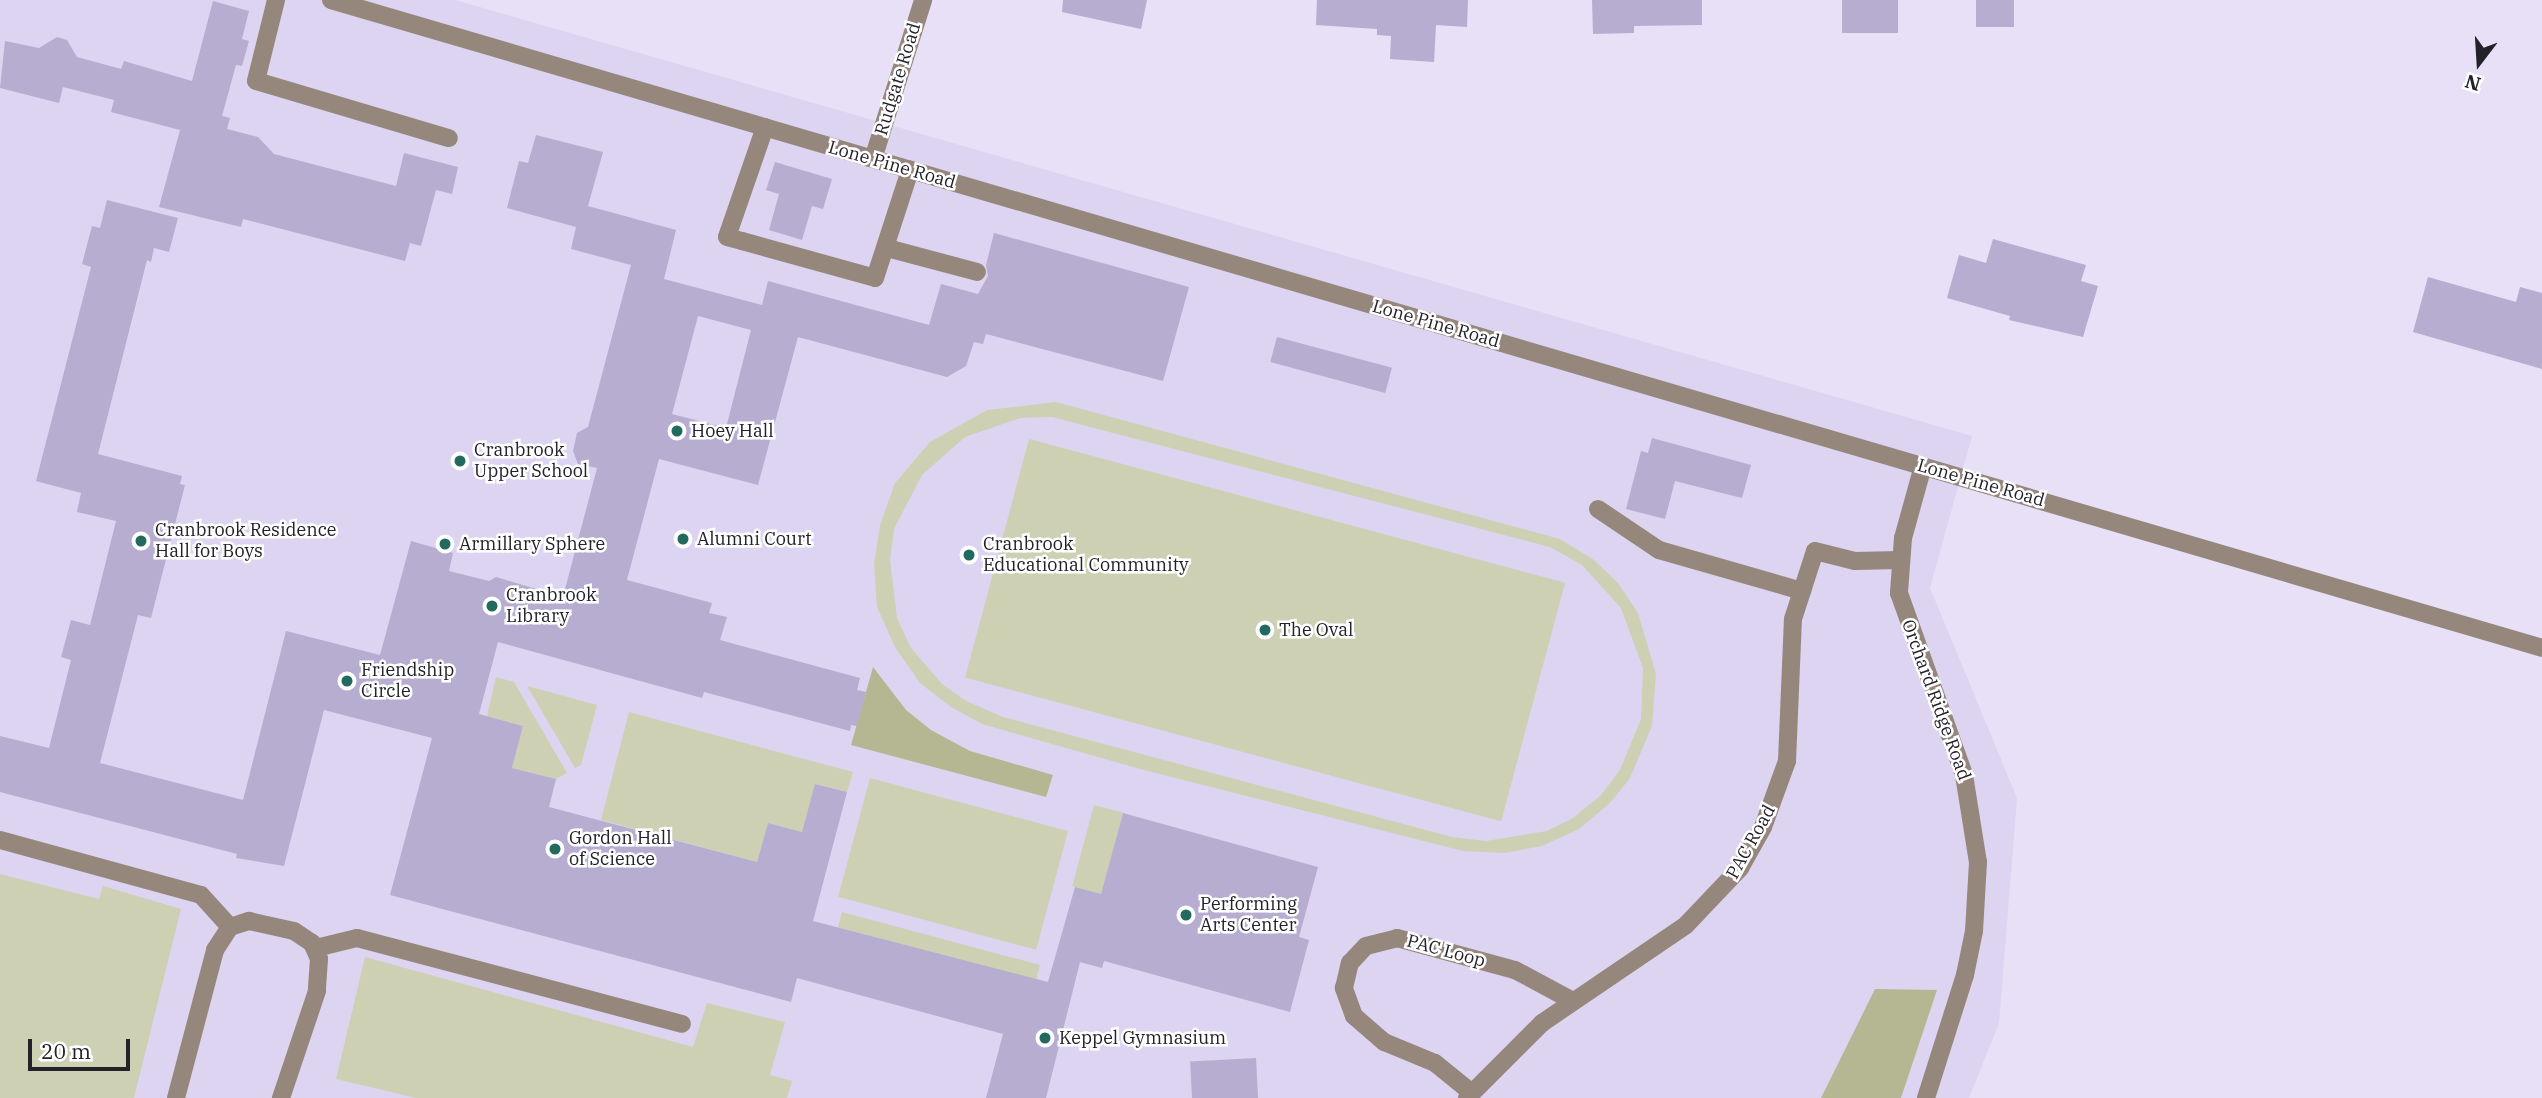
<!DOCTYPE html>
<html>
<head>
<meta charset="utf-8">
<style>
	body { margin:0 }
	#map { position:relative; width:2542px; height:1098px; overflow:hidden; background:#e7e0f6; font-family:"IBM Plex Serif",serif }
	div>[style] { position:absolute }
	.built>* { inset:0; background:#dcd4f1 }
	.green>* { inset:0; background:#ced0b3; transform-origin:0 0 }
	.forest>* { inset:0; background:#b5b792 }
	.building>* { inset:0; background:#b7add0; transform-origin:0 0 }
	.minor>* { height:18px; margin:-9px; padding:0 9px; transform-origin:9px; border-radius:9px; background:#96877d }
	.dots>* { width:19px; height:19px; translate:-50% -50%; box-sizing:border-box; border:4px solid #fff; border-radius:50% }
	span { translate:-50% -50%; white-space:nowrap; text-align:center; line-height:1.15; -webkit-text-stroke:5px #fff; paint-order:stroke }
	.street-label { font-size:18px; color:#232129 }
	.poi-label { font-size:18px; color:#232129 }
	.left { translate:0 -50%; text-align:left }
	.north { position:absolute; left:2444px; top:28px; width:70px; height:70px; -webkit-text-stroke:5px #fff; paint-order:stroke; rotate:197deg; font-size:19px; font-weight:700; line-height:28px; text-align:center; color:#232129 }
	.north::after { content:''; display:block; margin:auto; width:24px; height:32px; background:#232129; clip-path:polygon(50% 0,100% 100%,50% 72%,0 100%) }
	.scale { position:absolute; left:28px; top:1039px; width:102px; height:32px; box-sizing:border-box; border:4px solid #232129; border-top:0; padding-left:9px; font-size:21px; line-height:24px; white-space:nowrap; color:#232129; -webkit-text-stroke:5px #fff; paint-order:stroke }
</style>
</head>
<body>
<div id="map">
	<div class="built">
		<div style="clip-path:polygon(0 0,455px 0,1972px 436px,1930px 588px,2017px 798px,1999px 1023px,1969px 1098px,0 1098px)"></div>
	</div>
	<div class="green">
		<div style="clip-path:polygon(evenodd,1056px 402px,1560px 539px,1594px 560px,1618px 583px,1638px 613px,1656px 674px,1652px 726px,1630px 778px,1610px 803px,1579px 829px,1542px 846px,1504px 853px,1463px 851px,1140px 769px,982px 724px,951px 707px,920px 683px,895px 647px,877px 607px,874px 564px,880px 525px,895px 483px,930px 442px,987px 410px,1056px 402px,1052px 417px,1550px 547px,1582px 565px,1621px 608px,1643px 668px,1641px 719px,1620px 770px,1601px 795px,1573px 818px,1547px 831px,1486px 841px,1452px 837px,1003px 717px,966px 701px,942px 684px,911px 648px,897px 618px,890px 560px,894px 529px,922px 475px,965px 437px,1020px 418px,1052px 417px)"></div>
		<div style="left:1029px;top:439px;width:555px;height:247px;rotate:15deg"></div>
		<div style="clip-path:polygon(496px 677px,514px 682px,567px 773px,556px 779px,512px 768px,523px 726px,487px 716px)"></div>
		<div style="clip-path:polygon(527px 686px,597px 705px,581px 765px,575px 768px)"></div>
		<div style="clip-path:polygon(629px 712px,853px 772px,847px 792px,815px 784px,817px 836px,768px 823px,757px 862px,601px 820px)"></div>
		<div style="left:870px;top:778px;width:205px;height:123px;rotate:15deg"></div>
		<div style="left:1094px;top:805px;width:30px;height:84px;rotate:15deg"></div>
		<div style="clip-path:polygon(0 874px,99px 899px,103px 886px,181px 909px,134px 1098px,0 1098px)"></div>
		<div style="left:842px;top:912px;width:205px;height:16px;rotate:15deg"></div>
		<div style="clip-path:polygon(365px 957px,693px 1047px,707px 1003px,785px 1022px,770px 1075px,792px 1081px,787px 1098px,416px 1098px,336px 1079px)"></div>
	</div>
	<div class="forest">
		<div style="clip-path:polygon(873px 667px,906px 710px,931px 730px,970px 751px,1053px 775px,1046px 797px,851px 745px)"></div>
		<div style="clip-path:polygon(1875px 989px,1937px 990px,1901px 1098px,1821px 1098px)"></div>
	</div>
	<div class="building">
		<div style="clip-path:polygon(1063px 0,1147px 0,1141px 29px,1062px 12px)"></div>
		<div style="clip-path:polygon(1317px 0,1468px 0,1467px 27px,1436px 25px,1434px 62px,1390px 59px,1391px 36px,1377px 35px,1377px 29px,1316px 25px)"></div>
		<div style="clip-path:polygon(1592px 0,1702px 0,1702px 25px,1634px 26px,1634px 33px,1593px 34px)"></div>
		<div style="left:1842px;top:0;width:56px;height:33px"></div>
		<div style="left:1976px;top:0;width:38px;height:27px"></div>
		<div style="clip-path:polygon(213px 1px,249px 11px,242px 39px,249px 41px,242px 66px,236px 65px,222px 116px,230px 118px,227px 129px,258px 137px,274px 154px,396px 186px,404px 153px,458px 167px,452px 194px,436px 190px,421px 246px,410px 243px,405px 261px,243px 219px,241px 227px,159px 207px,180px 130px,111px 112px,114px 100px,63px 87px,59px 103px,0 88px,5px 41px,39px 48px,57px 37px,67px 40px,77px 57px,121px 69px,124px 61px,192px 81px)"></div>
		<div style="clip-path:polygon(evenodd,536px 135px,603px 152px,588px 206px,676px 230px,664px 279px,762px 305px,768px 281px,929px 325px,941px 284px,978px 294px,988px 276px,986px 265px,994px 233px,1189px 287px,1163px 381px,986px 334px,983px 344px,974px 342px,966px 366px,947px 377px,798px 337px,758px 485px,659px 459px,627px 580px,712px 603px,709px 613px,727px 617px,720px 640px,860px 678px,857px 690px,866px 692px,857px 726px,851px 725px,850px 731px,704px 692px,702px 698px,498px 642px,479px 714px,523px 726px,512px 768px,556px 779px,549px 807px,757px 862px,768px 823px,802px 832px,815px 784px,847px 792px,813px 921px,1048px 982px,1075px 887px,1101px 894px,1123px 813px,1318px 867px,1299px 937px,1309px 940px,1290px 1012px,1104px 961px,1102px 968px,1080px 962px,1046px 1098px,986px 1098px,1003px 1034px,797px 978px,791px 1002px,390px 895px,432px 738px,324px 710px,284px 866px,236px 858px,237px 854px,0 792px,0 736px,49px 748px,71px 660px,61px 657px,71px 620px,90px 625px,116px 521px,77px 512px,81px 493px,36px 481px,91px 267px,82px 264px,92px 226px,100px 228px,107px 200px,178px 218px,169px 252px,154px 248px,151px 262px,147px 260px,98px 454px,182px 476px,180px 484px,185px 485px,151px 618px,138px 615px,100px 763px,243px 800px,286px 631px,380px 655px,411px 541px,453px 553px,449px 571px,489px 581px,496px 577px,563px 597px,597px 468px,578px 464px,573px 451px,577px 433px,588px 427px,631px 265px,571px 249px,576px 227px,507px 208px,519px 161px,528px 163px,536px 135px,698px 316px,751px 330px,726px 428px,672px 414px,698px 316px)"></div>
		<div style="clip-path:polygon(775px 162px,832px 179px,823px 209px,812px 206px,802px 240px,769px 230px,779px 194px,766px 190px)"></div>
		<div style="clip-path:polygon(1993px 239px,2086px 265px,2081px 281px,2098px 286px,2083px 337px,2009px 320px,2010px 316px,1947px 298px,1959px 255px,1986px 263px)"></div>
		<div style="clip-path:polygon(2428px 277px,2516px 302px,2520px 287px,2542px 293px,2542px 369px,2413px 332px)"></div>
		<div style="left:1277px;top:337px;width:119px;height:26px;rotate:15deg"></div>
		<div style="clip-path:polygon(1652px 438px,1751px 465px,1742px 498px,1675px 481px,1665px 519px,1626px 509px,1641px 451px,1648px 453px)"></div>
		<div style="left:1256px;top:1058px;width:40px;height:66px;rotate:87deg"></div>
	</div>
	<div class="minor">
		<div style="left:276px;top:0;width:83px;rotate:103.9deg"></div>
		<div style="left:256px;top:81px;width:201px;rotate:16.5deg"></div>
		<div style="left:331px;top:0;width:2304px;rotate:16.33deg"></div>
		<div style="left:765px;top:127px;width:116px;rotate:109.1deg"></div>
		<div style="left:727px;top:237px;width:16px;rotate:15deg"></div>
		<div style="left:742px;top:241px;width:138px;rotate:15.5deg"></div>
		<div style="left:875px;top:278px;width:114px;rotate:-72deg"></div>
		<div style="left:873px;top:159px;width:167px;rotate:-72.5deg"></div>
		<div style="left:887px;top:248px;width:93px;rotate:14.9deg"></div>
		<div style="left:1923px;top:466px;width:75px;rotate:105.5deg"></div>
		<div style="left:1903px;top:538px;width:55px;rotate:94.2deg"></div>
		<div style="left:1899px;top:593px;width:193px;rotate:70.3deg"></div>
		<div style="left:1964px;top:775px;width:88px;rotate:80.9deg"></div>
		<div style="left:1978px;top:862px;width:69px;rotate:93.3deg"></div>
		<div style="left:1974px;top:931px;width:45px;rotate:101.6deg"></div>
		<div style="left:1965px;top:975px;width:129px;rotate:107.6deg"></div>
		<div style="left:1598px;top:509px;width:73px;rotate:33.9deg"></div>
		<div style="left:1659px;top:550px;width:149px;rotate:16deg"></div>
		<div style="left:0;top:840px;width:208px;rotate:15.3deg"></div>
		<div style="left:201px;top:895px;width:43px;rotate:47.8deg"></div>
		<div style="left:316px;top:948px;width:42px;rotate:-13.7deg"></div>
		<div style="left:357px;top:938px;width:336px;rotate:14.8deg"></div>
		<div style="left:1472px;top:1093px;width:48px;rotate:-141deg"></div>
		<div style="left:1435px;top:1063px;width:55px;rotate:-157.6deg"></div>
		<div style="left:1384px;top:1042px;width:40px;rotate:-139deg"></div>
		<div style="left:1354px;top:1016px;width:30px;rotate:-110deg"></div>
		<div style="left:1344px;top:988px;width:26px;rotate:-77deg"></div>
		<div style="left:1350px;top:963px;width:23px;rotate:-47deg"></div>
		<div style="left:1366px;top:946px;width:32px;rotate:-14deg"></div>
		<div style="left:1397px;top:938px;width:122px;rotate:15.2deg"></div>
		<div style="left:1515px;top:970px;width:64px;rotate:28.2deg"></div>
		<div style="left:176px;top:1098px;width:153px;rotate:-75.2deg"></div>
		<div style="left:215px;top:950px;width:27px;rotate:-57deg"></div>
		<div style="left:230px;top:927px;width:20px;rotate:-18deg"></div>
		<div style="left:249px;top:921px;width:46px;rotate:12.5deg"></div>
		<div style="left:294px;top:931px;width:22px;rotate:34deg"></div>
		<div style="left:312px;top:943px;width:17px;rotate:66deg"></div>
		<div style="left:319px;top:959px;width:32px;rotate:94deg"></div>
		<div style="left:317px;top:991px;width:113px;rotate:108.6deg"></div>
		<div style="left:1467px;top:1098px;width:106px;rotate:-45deg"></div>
		<div style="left:1542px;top:1023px;width:174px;rotate:-34.2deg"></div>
		<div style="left:1686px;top:925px;width:79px;rotate:-46.5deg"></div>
		<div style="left:1740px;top:868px;width:47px;rotate:-60.7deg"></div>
		<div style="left:1763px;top:827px;width:70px;rotate:-70deg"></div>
		<div style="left:1787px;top:761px;width:142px;rotate:-87.6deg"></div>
		<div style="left:1793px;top:619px;width:71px;rotate:-72.1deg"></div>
		<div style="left:1815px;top:551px;width:41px;rotate:14deg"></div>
		<div style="left:1855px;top:561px;width:44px;rotate:-1.3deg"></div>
	</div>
	<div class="dots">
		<div style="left:677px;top:431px;background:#226a5f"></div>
		<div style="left:460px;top:461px;background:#226a5f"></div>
		<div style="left:683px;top:539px;background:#226a5f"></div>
		<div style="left:141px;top:541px;background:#226a5f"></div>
		<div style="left:445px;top:544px;background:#226a5f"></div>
		<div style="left:969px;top:555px;background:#226a5f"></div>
		<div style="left:492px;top:606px;background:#226a5f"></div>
		<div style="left:1265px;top:630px;background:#226a5f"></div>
		<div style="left:347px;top:681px;background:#226a5f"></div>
		<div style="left:555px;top:849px;background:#226a5f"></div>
		<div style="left:1186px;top:915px;background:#226a5f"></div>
		<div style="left:1045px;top:1038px;background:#226a5f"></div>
	</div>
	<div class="street-label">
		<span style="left:898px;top:79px;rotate:-73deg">Rudgate Road</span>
		<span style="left:892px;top:165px;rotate:16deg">Lone Pine Road</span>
		<span style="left:1436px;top:324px;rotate:16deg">Lone Pine Road</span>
		<span style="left:1981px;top:483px;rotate:16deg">Lone Pine Road</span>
		<span style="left:1936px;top:700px;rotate:70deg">Orchard Ridge Road</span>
		<span style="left:1751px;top:842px;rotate:-61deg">PAC Road</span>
		<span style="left:1446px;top:951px;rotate:15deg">PAC Loop</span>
	</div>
	<div class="poi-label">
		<span class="left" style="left:691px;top:431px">Hoey Hall</span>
		<span class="left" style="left:474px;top:461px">Cranbrook<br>Upper School</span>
		<span class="left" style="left:155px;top:541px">Cranbrook Residence<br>Hall for Boys</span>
		<span class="left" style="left:697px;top:539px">Alumni Court</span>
		<span class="left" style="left:459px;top:544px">Armillary Sphere</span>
		<span class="left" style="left:983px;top:555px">Cranbrook<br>Educational Community</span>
		<span class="left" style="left:506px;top:606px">Cranbrook<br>Library</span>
		<span class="left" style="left:1279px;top:630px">The Oval</span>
		<span class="left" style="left:361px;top:681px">Friendship<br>Circle</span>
		<span class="left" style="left:569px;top:849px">Gordon Hall<br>of Science</span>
		<span class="left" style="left:1200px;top:915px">Performing<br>Arts Center</span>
		<span class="left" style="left:1059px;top:1038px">Keppel Gymnasium</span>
	</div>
	<div class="north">N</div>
	<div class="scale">20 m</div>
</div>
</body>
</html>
